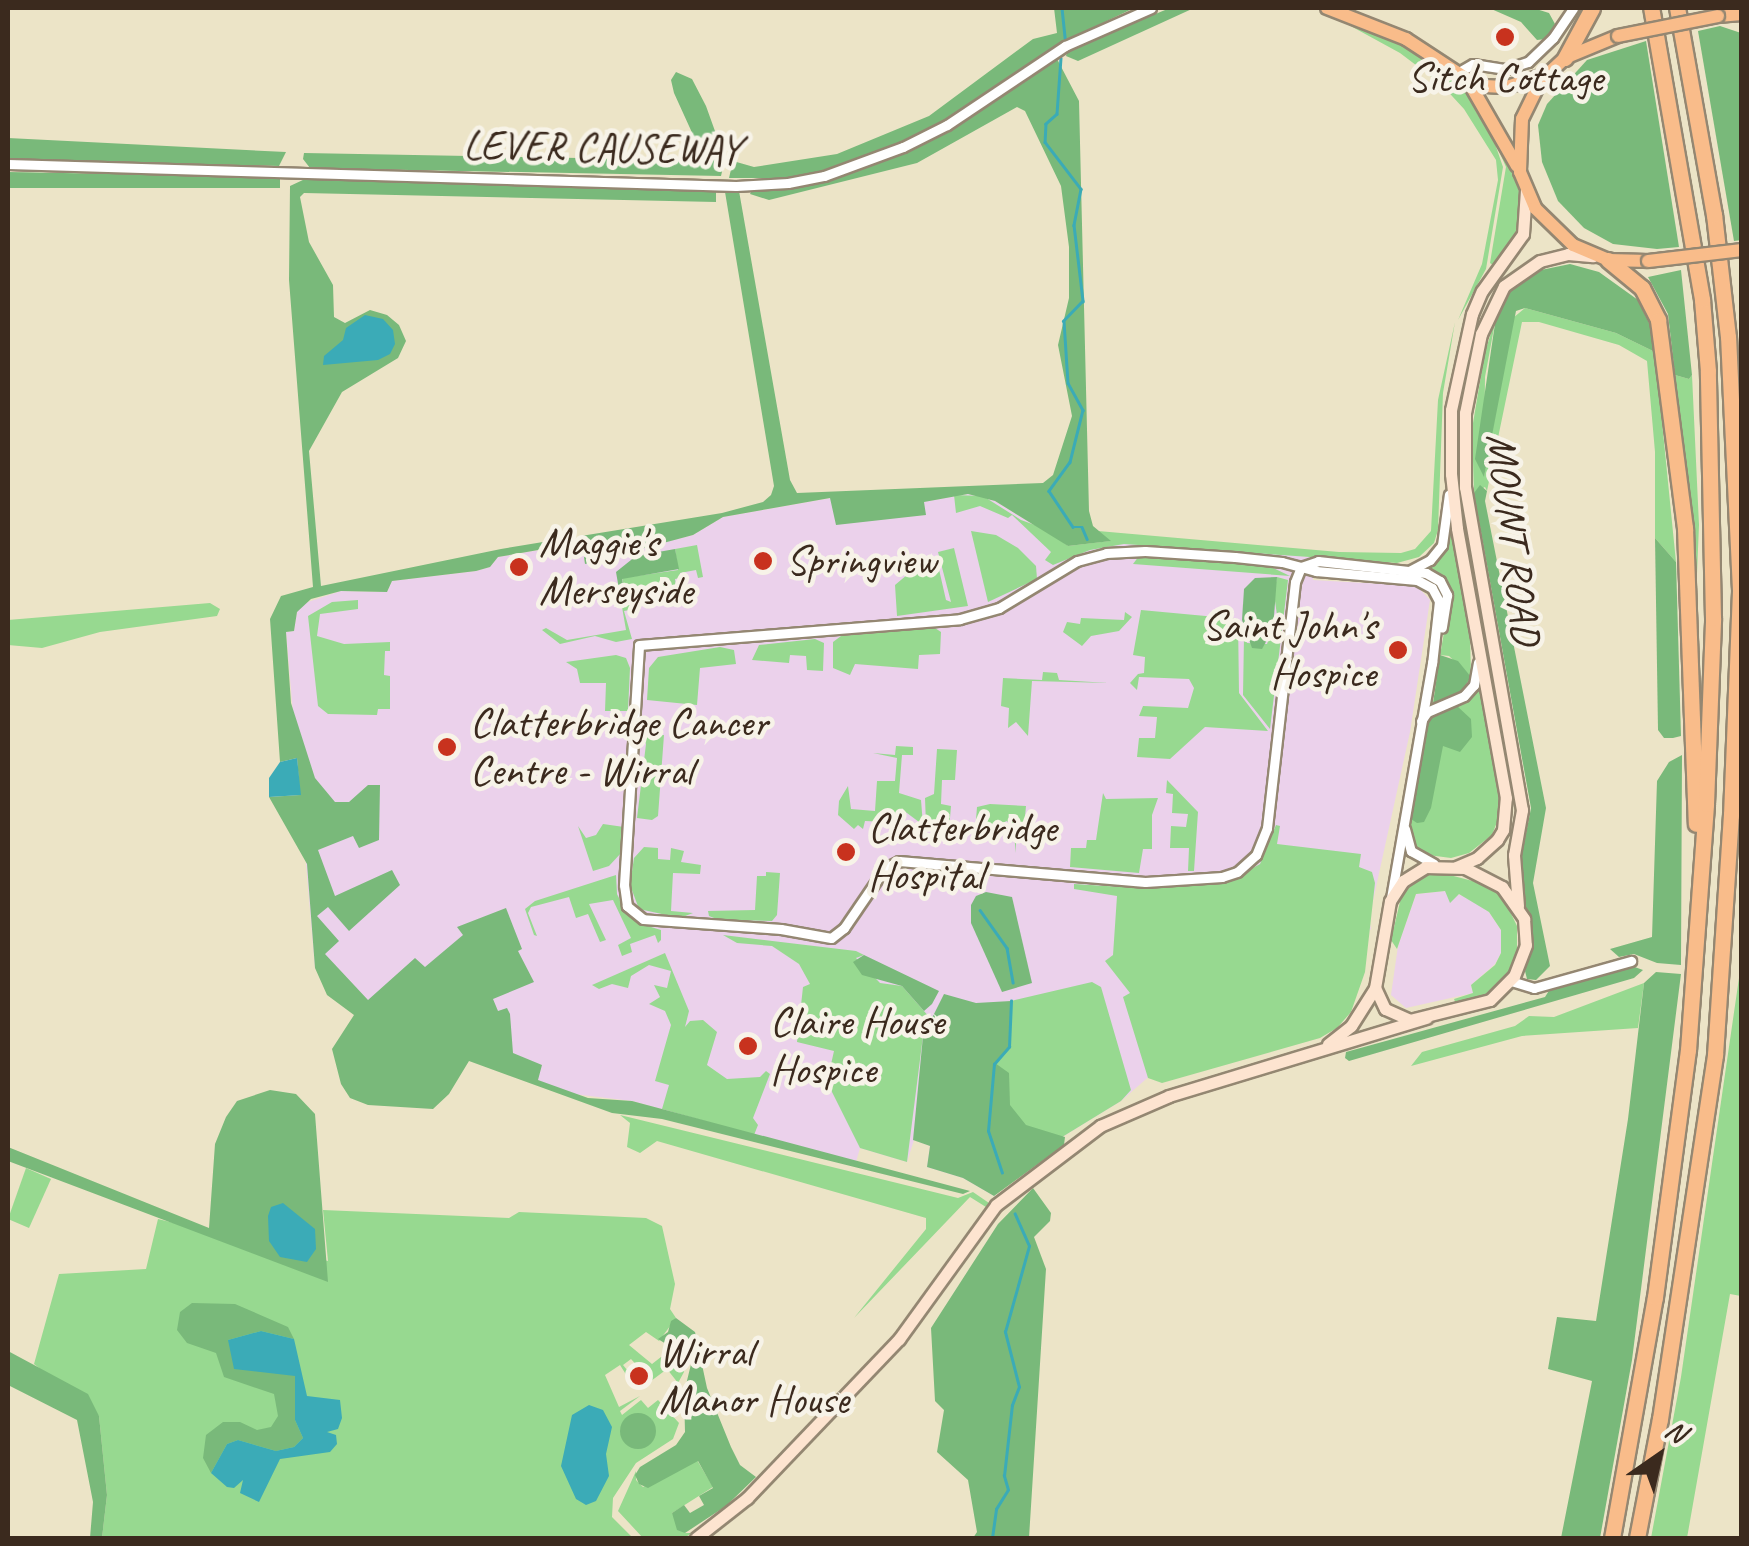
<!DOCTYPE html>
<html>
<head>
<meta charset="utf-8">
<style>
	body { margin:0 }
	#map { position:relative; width:1749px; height:1546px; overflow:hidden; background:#ece4c7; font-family:Caveat,sans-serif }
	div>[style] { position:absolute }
	.built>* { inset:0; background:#ebd1eb }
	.green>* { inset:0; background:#97d990 }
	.forest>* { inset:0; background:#79b97a }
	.round { border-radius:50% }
	.water>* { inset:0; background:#3babb7 }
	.stream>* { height:2.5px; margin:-1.25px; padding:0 1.25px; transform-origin:1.25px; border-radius:1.25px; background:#3babb7 }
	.roads { filter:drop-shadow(2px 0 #948772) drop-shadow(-2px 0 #948772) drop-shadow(0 2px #948772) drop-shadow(0 -2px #948772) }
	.minor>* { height:9px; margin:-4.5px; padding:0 4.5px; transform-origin:4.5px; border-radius:4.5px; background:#fff }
	.secondary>* { height:11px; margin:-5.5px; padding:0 5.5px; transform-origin:5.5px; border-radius:5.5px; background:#fde4d0 }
	.primary>* { height:12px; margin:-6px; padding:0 6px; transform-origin:6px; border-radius:6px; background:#f9bc8a }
	.motorway>* { height:15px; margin:-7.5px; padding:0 7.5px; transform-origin:7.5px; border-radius:7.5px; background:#f9bc8a }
	.bridges { filter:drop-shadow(2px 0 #948772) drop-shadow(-2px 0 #948772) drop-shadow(0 2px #948772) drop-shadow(0 -2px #948772) }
	.primary-bridge>* { height:12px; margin:-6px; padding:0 6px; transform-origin:6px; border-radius:6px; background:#f9bc8a }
	.dots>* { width:28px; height:28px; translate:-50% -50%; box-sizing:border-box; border:5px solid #f7f3e8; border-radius:50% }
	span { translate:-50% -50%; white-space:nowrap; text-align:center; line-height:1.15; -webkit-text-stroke:9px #f7f3e8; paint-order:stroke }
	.poi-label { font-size:42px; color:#3b2a1e }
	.left { translate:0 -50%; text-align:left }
	.right { translate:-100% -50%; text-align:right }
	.street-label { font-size:42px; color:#3b2a1e }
	.frame { position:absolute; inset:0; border:10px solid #3b2a1e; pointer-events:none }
	.north { position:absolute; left:1609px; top:1406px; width:100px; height:100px; -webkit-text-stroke:8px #f7f3e8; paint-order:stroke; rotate:34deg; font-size:28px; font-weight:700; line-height:40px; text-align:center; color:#3b2a1e }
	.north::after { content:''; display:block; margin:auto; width:35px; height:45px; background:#3b2a1e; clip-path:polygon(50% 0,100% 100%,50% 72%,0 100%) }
</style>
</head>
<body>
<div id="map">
	<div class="built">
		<div style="clip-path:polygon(968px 494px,995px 501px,1068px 546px,1130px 542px,1314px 557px,1313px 580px,1417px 586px,1430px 600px,1410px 732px,1369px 919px,1371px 929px,1153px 1073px,1121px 1101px,1036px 1153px,994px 1196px,963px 1178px,927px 1167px,930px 1146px,914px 1140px,907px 1162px,860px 1148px,856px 1162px,632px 1101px,573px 1094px,363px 1013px,315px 968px,286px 632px,294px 631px,297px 611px,305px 603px,341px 591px,387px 592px,392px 581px,476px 571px,490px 567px,498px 557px,582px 543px,585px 563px,693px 535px,723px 517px,831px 498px,837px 524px,925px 515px,923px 502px)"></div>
		<div style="clip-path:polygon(1446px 891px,1470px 898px,1489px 912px,1501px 930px,1501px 953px,1495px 964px,1471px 985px,1473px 993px,1406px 1008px,1391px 995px,1398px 946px,1416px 894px)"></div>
	</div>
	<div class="green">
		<div style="clip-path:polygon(1325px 12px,1406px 45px,1448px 72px,1479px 105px,1475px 110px,1492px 137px,1493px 136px,1508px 160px,1520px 194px,1523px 224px,1494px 266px,1490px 263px,1506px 167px,1493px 138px,1503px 167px,1486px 269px,1458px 320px,1482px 264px,1498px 180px,1496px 160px,1464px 109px,1441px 84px,1400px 53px)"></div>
		<div style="clip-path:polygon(1525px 308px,1616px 333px,1655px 352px,1676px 562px,1655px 538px,1655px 452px,1647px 361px,1619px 345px,1539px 322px,1522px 322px,1487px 491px,1485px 487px,1474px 493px,1472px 429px,1485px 352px,1496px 317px,1485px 377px,1484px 476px,1513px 318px)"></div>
		<div style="clip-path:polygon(1455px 322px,1443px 393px,1438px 530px,1434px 543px,1419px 557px,1397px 563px,1124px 544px,1090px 550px,1053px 565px,1045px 560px,1051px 552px,1012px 515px,1008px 518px,980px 506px,956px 513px,954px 495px,983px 496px,1021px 520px,1046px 529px,1068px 546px,1110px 541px,1098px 531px,1339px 552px,1401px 553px,1415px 549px,1431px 531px,1438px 400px)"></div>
		<div style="clip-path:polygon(1675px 375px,1689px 379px,1692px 375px,1699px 525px,1696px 598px)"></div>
		<div style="clip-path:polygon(1451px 522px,1470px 635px,1471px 677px,1449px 656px,1440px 655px,1450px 599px,1442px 579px,1428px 567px,1444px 551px)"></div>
		<div style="clip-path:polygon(971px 531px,996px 535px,1018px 548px,1036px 566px,1037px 579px,988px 602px)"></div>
		<div style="clip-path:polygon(697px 545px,703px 577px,698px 578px,696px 570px,680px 573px,680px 578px,675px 579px,679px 605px,668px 607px,666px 598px,649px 601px,646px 587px,632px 589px,635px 609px,624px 611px,632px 639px,616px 642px,595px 636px,560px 644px,542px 630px,546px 628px,567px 640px,626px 630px,622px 607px,627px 606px,622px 578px,678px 570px,675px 549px)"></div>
		<div style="clip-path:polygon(954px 548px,968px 606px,897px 616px,895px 585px,914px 569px,938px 565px,946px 600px,951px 602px,938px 552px)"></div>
		<div style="clip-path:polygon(1152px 555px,1269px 566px,1290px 576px,1133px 564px,1139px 556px)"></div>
		<div style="clip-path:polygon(1277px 577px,1288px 580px,1270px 729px,1243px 695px,1244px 636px,1247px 643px,1267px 644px,1277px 615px,1274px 594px)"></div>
		<div style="clip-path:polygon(358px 600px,358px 609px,320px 614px,317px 636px,344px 644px,390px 642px,390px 651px,385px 651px,384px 675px,390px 676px,390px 709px,378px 709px,377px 715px,328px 714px,318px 706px,308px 616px,332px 602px)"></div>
		<div style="clip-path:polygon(210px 603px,220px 609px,217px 616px,100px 632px,42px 648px,8px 645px,8px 620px)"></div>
		<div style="clip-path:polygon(1141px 610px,1238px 619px,1239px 693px,1268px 731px,1205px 727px,1170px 759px,1137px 757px,1139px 738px,1155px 738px,1157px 717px,1139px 716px,1143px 706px,1188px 708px,1194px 688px,1189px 679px,1139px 677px,1137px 690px,1130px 683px,1138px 674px,1144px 673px,1145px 657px,1133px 655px)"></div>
		<div style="clip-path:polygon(1125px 612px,1132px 617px,1119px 631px,1091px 636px,1082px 646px,1063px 632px,1067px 622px,1080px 624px,1081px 618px,1124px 620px)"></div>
		<div style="clip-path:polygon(935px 628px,941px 632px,940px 654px,919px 655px,918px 669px,855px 664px,850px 675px,833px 668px,833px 642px,841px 636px)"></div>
		<div style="clip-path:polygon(815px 639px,824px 643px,823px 671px,807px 670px,806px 656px,790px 655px,789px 663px,752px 660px,759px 645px)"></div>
		<div style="clip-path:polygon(720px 647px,734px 650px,736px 664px,700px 668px,697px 705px,647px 700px,649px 668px,658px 657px)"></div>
		<div style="clip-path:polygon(616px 655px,626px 658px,630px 668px,628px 711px,605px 711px,606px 683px,580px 683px,577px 669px,566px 662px)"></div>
		<div style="clip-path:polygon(1043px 672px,1057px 673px,1059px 680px,1109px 683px,1032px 681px,1028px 736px,1016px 722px,1008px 728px,1009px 708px,1001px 706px,1003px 678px,1042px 680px)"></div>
		<div style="clip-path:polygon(1479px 685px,1500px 805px,1497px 822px,1492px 835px,1469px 853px,1451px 858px,1428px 855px,1413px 845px,1409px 832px,1425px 726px,1432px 717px,1470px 698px)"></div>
		<div style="clip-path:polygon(641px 734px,664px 735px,658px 816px,652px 820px,637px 818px,646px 744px)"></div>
		<div style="clip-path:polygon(896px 746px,913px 747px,913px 755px,902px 755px,899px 793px,921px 800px,923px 825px,903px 810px,886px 822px,865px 821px,863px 829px,858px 825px,854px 829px,838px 815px,839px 801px,848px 786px,851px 809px,875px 811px,877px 781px,895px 781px,897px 758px,873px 753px,895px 755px)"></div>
		<div style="clip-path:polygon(937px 749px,957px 750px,955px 780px,942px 780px,941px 804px,951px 806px,949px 830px,926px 825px,925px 798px,934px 794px)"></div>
		<div style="clip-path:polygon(1167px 780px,1198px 812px,1194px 871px,1188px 871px,1189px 848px,1170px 848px,1171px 826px,1186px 827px,1188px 814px,1172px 813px,1173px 794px,1166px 793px)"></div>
		<div style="clip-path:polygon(1103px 793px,1106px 799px,1158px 798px,1152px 815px,1152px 849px,1143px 849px,1139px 873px,1070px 867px,1071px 848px,1086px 848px,1087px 840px,1096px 840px)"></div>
		<div style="clip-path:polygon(990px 804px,1026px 806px,1024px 828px,1006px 821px,1002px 826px,1016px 837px,1016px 853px,1014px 836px,975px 832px,977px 807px)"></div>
		<div style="clip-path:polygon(603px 824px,624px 827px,622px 852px,609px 866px,593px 871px,578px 826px,586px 838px,596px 835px)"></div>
		<div style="clip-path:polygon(1276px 825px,1280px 826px,1277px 844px,1361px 854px,1359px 867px,1372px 872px,1375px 883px,1365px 972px,1351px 1012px,1337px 1028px,1320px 1038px,1162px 1083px,1148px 1078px,1123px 997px,1130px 993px,1105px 961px,1113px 955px,1117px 896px,1074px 889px,1074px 884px,1139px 888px,1226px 883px,1260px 864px)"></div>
		<div style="clip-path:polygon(644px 847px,658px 848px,658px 859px,670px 860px,671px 848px,684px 851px,681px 862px,701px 865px,700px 874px,673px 873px,671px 911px,693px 913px,680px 918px,639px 909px,630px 885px,634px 858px)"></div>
		<div style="clip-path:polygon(766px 872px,780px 873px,777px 915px,772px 921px,719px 920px,709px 916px,708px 911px,755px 910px,757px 876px,766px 876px)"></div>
		<div style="clip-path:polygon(1438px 872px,1492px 886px,1502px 895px,1517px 926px,1517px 955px,1505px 978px,1484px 996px,1456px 1004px,1454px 999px,1473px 993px,1471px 985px,1495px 965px,1501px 953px,1501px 930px,1489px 912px,1459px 894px,1450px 903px,1445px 891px,1416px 894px,1397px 949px,1391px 940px,1403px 889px,1424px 874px)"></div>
		<div style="clip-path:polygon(616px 875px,617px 894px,626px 912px,641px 924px,661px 930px,661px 940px,658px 943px,655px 935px,630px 944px,632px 952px,622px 956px,618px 945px,631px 938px,613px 900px,589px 904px,606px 940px,600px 942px,588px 914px,576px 918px,569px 897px,531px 907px,528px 913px,537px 936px,534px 935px,525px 909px,535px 901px)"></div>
		<div style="clip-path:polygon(723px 935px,856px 951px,864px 955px,856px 958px,880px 983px,902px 986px,931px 1019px,923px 1036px,907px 1162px,860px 1148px,827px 1082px,834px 1051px,797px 1042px,803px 987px,810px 984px,799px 964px,772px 946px,737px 943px)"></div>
		<div style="clip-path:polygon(665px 953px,689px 1011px,685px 1027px,690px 1021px,703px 1020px,717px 1032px,707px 1065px,727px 1079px,760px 1077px,766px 1071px,770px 1074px,753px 1118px,758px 1125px,754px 1135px,662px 1109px,669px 1085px,655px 1081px,671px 1025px,665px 1011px,649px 1004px,660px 997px,654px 985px,667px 988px,671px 971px,649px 965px,631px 976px,628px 988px,612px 984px,599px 989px,592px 985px)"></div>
		<div style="clip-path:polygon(1739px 978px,1741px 1296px,1730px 1294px,1687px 1538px,1651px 1538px,1681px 1377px)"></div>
		<div style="clip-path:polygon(1092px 982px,1101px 987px,1131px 1090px,1121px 1101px,1036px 1153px,990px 1093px,994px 1064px,1007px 1039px,1011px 1001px)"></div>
		<div style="clip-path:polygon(1644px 983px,1638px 1028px,1522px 1036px,1411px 1066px,1422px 1052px,1515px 1026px,1529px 1016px,1554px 1017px)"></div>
		<div style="clip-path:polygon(620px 1115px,958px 1198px,973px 1192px,989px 1203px,986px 1207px,970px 1197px,854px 1318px,926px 1229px,926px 1218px,657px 1141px,640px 1153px,627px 1147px,630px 1123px)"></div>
		<div style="clip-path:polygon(26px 1168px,51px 1179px,29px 1228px,8px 1219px)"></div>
		<div style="clip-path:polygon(323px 1210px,509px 1218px,519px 1212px,646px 1218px,662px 1226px,675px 1284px,670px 1309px,676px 1318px,659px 1341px,662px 1343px,646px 1332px,629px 1345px,652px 1364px,661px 1357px,676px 1357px,685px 1363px,684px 1372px,678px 1383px,667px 1369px,651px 1381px,631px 1359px,623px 1365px,636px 1381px,632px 1384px,620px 1365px,605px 1375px,619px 1407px,640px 1396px,620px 1411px,622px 1415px,641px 1400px,648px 1408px,658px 1400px,679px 1423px,673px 1439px,636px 1463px,613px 1498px,612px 1517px,633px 1538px,102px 1538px,107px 1495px,99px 1416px,34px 1364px,59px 1274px,146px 1269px,158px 1219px,328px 1261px)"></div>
		<div style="clip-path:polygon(697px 1460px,713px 1487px,672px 1513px,685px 1533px,692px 1533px,684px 1538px,643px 1538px,618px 1511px,636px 1471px,636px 1480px,643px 1487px)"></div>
	</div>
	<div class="forest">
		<div style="clip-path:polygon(1054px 8px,1134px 8px,1063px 42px,956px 115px,880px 152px,798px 178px,729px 178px,733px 161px,754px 167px,837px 154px,929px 116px,1033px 39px,1057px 33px)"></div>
		<div style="clip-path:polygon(1170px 8px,1194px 8px,1078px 61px,1066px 56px,1068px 50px)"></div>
		<div style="clip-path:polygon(1489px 8px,1533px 8px,1549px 13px,1555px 24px,1546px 39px,1537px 40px,1521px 22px)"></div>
		<div style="clip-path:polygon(1720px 26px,1741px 33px,1742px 240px,1734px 241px,1698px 31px)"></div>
		<div style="clip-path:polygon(1646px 41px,1679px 247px,1657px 249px,1613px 244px,1584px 228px,1558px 201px,1542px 162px,1538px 125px,1547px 104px,1587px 60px)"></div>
		<div style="clip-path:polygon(1056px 57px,1079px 101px,1089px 511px,1093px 526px,1111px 541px,1068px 546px,995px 501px,968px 494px,924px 502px,926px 515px,836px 525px,830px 498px,723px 517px,693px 535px,585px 564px,581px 536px,722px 513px,763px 502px,771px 495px,774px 486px,725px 192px,739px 191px,790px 480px,797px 493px,1043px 483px,1053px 475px,1072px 416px,1058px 345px,1069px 298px,1069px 247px,1061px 186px,1025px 111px,1017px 107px,917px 163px,769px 200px,750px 194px,752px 190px,807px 183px,864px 166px,922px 142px)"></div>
		<div style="clip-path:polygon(676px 72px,692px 79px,706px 106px,725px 159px,721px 176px,310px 168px,303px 159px,304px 153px,694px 160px,694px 137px,674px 93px,671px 80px)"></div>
		<div style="clip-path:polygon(8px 138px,286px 152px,279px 166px,8px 159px)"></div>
		<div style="clip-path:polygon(8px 172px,280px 177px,280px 188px,8px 188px)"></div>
		<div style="clip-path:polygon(305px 179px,716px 191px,716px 202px,304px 193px,300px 197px,309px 242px,333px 285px,334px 317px,345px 323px,370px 310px,387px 315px,399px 325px,406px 341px,398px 358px,342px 392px,309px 451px,321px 586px,501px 549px,543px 542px,544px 549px,498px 557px,490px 567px,476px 571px,392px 581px,387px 592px,341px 591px,311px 599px,297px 612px,294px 631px,286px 632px,291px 703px,315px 778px,335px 802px,349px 802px,368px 785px,380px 785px,379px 840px,359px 848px,353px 836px,318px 850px,335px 896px,392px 870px,400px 885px,349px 931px,328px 907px,317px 916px,339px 941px,325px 954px,368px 1000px,415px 958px,425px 967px,463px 935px,457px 927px,506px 908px,522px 949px,518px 951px,534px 982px,493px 999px,498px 1011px,507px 1008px,510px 1014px,513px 1053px,542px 1065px,538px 1080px,588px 1098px,632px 1101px,970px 1191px,963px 1194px,662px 1119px,612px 1113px,469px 1061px,449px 1094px,433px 1109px,368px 1105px,350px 1098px,341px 1084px,332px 1049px,354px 1015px,327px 995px,315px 968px,307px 864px,269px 797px,300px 795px,297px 758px,280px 762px,270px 619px,281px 596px,313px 587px,289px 280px,290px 186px)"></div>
		<div style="clip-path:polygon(1570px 264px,1599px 272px,1638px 300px,1651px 327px,1655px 352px,1616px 333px,1525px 308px,1516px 311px,1484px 477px,1475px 459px,1496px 317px,1510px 290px,1541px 270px)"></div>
		<div style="clip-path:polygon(1681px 270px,1692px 375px,1689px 379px,1675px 375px,1668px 314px,1648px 277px)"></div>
		<div style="clip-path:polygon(1480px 485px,1487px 491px,1485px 501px,1546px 808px,1533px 883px,1550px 966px,1536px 980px,1527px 979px,1525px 971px,1533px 937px,1518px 875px,1531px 808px,1474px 493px)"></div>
		<div style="clip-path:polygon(1655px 538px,1676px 562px,1681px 736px,1673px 738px,1664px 738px,1658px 730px)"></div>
		<div style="clip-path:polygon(675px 549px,679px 569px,622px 579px,627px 606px,622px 607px,616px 572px,636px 556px)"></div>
		<div style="clip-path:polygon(1277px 577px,1273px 629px,1262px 649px,1252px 648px,1242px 620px,1244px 589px,1255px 578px)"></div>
		<div style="clip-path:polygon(1440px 655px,1458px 661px,1471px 677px,1460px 694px,1433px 703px)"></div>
		<div style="clip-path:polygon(1457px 706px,1471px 719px,1472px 737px,1460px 752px,1443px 746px,1431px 808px,1424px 822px,1417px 823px,1411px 819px,1425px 726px,1432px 717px)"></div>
		<div style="clip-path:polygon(1682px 755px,1681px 965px,1657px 963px,1634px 954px,1619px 957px,1610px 949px,1652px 937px,1657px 781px,1669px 762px)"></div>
		<div style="clip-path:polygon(986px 892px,1012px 897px,1032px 983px,1002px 992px,971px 923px,971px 905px,976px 896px)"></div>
		<div style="clip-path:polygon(864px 955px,939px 991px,932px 1004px,924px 1011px,902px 986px,862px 975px,853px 962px)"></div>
		<div style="clip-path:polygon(1632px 966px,1643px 970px,1634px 978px,1349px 1061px,1345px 1058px,1346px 1052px,1545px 997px,1550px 989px)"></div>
		<div style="clip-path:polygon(1656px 972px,1681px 974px,1632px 1360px,1600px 1538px,1561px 1538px,1592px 1381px,1548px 1369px,1557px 1317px,1596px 1321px,1628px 1119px,1644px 983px)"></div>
		<div style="clip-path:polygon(944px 994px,976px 1003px,1011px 1001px,1009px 1047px,995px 1063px,1009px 1073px,1010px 1105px,1026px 1125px,1065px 1137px,1064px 1145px,994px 1196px,963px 1178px,927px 1167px,930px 1146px,913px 1140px,923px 1036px)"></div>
		<div style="clip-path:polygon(270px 1090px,296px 1094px,315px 1114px,328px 1282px,8px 1161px,8px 1147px,209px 1228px,215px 1144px,226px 1117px,237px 1101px)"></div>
		<div style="clip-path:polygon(1033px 1188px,1051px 1213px,1050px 1221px,1034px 1237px,1046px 1269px,1029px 1538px,973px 1538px,977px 1532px,968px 1480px,937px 1452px,944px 1410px,935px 1401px,931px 1328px,998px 1224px)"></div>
		<div style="clip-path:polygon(192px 1303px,235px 1304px,288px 1327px,294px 1339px,261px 1331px,228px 1340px,296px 1376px,295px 1420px,303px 1438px,294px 1447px,276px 1451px,238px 1440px,227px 1444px,211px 1473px,203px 1458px,206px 1435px,223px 1422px,240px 1422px,257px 1430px,271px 1427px,278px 1416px,274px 1394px,224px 1377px,216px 1353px,187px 1343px,177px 1330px,180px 1312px)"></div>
		<div style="clip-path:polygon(676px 1318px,695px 1332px,707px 1388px,731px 1447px,740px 1465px,756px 1477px,726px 1506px,685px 1533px,677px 1530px,672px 1513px,684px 1505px,690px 1513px,704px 1505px,699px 1496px,713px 1488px,698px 1461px,648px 1488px,639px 1484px,635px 1475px,640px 1467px,676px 1445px,685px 1432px,684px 1393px,692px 1360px,658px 1339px,668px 1332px,671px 1321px)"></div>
		<div style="clip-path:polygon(8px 1351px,88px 1394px,99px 1416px,107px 1495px,102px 1538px,90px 1538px,93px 1502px,77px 1420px,8px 1385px)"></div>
		<div class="round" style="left:620px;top:1413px;width:36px;height:36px"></div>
	</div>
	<div class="water">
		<div style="clip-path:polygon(365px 315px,383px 319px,393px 330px,395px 344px,390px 354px,378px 360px,323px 365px,324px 356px,343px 340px,346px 328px)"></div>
		<div style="clip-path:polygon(297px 758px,301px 795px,269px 797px,269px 778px,280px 762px)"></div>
		<div style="clip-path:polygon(283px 1203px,315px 1229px,316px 1249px,307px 1262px,280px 1257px,269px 1241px,268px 1216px,271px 1207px)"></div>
		<div style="clip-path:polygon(261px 1331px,294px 1339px,307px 1396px,340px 1400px,342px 1418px,338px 1429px,327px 1432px,336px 1435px,337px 1444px,330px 1452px,280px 1459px,259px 1502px,240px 1493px,243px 1480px,234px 1488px,227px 1487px,211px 1473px,227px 1444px,238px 1440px,276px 1451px,294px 1447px,303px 1438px,295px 1420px,295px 1376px,234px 1369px,228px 1340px)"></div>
		<div style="clip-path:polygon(589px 1405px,603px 1410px,612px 1427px,606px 1454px,609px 1476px,596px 1501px,586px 1505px,576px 1499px,561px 1466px,572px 1415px)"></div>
	</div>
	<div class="stream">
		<div style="left:1062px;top:8px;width:31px;rotate:84deg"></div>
		<div style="left:1061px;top:58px;width:56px;rotate:94.1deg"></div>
		<div style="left:1057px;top:114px;width:15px;rotate:138deg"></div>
		<div style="left:1046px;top:124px;width:18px;rotate:93deg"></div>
		<div style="left:1045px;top:142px;width:59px;rotate:52.5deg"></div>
		<div style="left:1081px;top:189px;width:37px;rotate:101deg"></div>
		<div style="left:1074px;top:225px;width:77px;rotate:83.2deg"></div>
		<div style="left:1083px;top:301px;width:28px;rotate:134deg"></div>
		<div style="left:1064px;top:321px;width:62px;rotate:86.3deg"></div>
		<div style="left:1068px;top:383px;width:31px;rotate:61deg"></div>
		<div style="left:1083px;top:410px;width:54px;rotate:104deg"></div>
		<div style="left:1070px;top:462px;width:36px;rotate:126deg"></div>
		<div style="left:1049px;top:491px;width:43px;rotate:56.3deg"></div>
		<div style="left:1073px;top:527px;width:9px"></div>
		<div style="left:1082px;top:527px;width:13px;rotate:67deg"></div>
		<div style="left:980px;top:910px;width:47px;rotate:54.6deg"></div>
		<div style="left:1007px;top:948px;width:35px;rotate:80deg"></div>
		<div style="left:1002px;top:1173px;width:44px;rotate:-108.4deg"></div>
		<div style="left:988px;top:1131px;width:67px;rotate:-84.9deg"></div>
		<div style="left:994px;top:1064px;width:23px;rotate:-49deg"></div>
		<div style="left:1009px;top:1047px;width:46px;rotate:-87.5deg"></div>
		<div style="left:992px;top:1538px;width:29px;rotate:-82deg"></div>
		<div style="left:996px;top:1509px;width:22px;rotate:-58deg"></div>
		<div style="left:1008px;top:1490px;width:15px;rotate:-106deg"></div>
		<div style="left:1004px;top:1476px;width:71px;rotate:-83.6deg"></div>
		<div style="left:1012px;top:1405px;width:19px;rotate:-69deg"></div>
		<div style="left:1019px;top:1387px;width:57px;rotate:-104.3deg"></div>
		<div style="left:1005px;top:1332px;width:89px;rotate:-74.4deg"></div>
		<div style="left:1029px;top:1246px;width:35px;rotate:-114deg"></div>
	</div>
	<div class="roads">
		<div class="minor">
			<div style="left:1459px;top:72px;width:16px;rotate:-30deg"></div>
			<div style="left:1473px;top:64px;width:33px;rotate:9deg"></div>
			<div style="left:1506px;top:69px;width:23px;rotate:-18deg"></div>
			<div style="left:1528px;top:62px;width:35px;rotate:-44deg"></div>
			<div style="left:1553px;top:38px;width:36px;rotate:-56deg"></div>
			<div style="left:8px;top:164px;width:728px;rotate:1.73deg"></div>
			<div style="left:736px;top:186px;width:52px;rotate:-3.3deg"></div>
			<div style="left:788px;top:183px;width:37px;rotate:-11deg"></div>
			<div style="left:824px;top:176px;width:84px;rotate:-20.2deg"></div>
			<div style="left:903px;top:147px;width:49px;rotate:-26.6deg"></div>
			<div style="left:947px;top:125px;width:142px;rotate:-33.8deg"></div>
			<div style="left:1065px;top:46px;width:94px;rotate:-23.8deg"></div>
			<div style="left:1301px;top:567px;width:16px;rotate:112deg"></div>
			<div style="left:1295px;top:582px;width:248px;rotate:96.5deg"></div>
			<div style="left:1267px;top:828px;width:29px;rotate:112deg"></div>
			<div style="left:1256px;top:855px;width:25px;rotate:138deg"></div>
			<div style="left:1237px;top:872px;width:16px;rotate:162deg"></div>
			<div style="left:1222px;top:877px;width:77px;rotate:176.3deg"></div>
			<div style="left:1145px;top:882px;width:247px;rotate:-175.1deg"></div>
			<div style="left:899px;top:861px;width:16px;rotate:153deg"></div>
			<div style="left:885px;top:868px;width:73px;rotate:124.3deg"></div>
			<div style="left:844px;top:928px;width:16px;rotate:142deg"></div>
			<div style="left:831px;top:938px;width:51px;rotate:-169.8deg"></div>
			<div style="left:781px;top:929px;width:138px;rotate:-175.9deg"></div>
			<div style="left:643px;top:919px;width:21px;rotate:-141deg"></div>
			<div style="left:627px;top:906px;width:21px;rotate:-98deg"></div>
			<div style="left:624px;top:885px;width:240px;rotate:-86.4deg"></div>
			<div style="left:639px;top:645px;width:322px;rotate:-4.6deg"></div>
			<div style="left:960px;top:619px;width:41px;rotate:-15.8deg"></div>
			<div style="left:999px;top:608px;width:91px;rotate:-31.1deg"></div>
			<div style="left:1077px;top:561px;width:30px;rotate:-15deg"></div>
			<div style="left:1106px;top:553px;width:39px;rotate:-3deg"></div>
			<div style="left:1145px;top:551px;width:90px;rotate:3.8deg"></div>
			<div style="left:1235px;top:557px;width:47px;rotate:6.1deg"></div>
			<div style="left:1282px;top:562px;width:20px;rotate:15deg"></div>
			<div style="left:1301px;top:567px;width:16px;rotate:15deg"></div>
			<div style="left:1316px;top:571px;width:101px;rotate:5.1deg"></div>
			<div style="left:1417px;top:580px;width:17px;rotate:28deg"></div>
			<div style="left:1432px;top:588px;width:15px;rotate:62deg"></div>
			<div style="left:1439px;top:601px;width:63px;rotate:96.3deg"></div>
			<div style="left:1301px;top:567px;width:18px;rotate:-19deg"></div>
			<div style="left:1318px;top:561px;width:109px;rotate:6.3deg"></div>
			<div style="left:1426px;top:573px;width:16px;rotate:30deg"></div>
			<div style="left:1440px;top:581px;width:16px;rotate:63deg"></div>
			<div style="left:1447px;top:595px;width:33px;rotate:99deg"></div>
			<div style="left:1411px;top:570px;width:21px;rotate:-28deg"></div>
			<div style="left:1430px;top:560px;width:19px;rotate:-51deg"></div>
			<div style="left:1442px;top:545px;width:51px;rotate:-82.2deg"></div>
			<div style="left:1421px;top:721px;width:11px;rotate:-56deg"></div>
			<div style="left:1427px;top:712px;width:40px;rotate:-23.4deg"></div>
			<div style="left:1464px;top:696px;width:15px;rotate:-48deg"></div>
			<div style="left:1474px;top:685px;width:23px;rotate:-80deg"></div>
			<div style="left:1405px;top:829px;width:23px;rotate:75deg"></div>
			<div style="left:1411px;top:851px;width:26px;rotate:29deg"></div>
			<div style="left:1391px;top:898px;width:240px;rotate:-80.1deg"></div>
			<div style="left:1511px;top:981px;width:24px;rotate:17deg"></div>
			<div style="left:1534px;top:988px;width:101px;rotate:-15.6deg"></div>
		</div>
		<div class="secondary">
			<div style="left:1425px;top:867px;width:40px;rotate:1.4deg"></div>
			<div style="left:1465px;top:868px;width:42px;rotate:27.2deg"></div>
			<div style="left:1502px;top:887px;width:39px;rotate:55deg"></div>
			<div style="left:1524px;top:919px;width:26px;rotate:86deg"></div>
			<div style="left:1526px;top:945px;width:33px;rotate:111deg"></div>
			<div style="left:1514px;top:976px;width:34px;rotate:135deg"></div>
			<div style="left:1490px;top:1000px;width:82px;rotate:166deg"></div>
			<div style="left:1410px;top:1020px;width:27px;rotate:-156deg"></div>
			<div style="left:1385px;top:1009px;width:23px;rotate:-115deg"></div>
			<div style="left:1375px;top:988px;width:88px;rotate:-80.2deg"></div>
			<div style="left:1390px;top:901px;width:24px;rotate:-57deg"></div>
			<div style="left:1403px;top:881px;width:26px;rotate:-32deg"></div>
			<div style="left:1456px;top:867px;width:23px;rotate:-23deg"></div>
			<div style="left:1477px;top:858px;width:27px;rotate:-42deg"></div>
			<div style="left:1497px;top:840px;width:12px;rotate:-59deg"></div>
			<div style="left:1503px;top:830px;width:32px;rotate:-85deg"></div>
			<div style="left:1506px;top:798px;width:274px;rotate:-100.3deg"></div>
			<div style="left:1457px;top:528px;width:54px;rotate:-96.3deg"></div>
			<div style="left:1451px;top:474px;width:64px;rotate:-90deg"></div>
			<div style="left:1451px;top:410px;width:98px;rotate:-77.7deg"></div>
			<div style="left:1472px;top:314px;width:25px;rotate:-67deg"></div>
			<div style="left:1482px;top:291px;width:70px;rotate:-54.3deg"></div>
			<div style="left:1523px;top:234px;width:44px;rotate:-86.1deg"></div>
			<div style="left:1518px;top:906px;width:51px;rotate:-94.5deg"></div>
			<div style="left:1514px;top:855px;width:46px;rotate:-79.9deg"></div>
			<div style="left:1522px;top:810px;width:328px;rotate:-100deg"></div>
			<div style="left:1465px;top:487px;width:74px;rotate:-90deg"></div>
			<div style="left:1465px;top:413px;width:81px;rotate:-78.6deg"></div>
			<div style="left:1481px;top:334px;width:53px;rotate:-64.4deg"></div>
			<div style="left:1504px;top:286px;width:44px;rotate:-34.8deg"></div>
			<div style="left:1540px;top:261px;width:29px;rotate:-14deg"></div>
			<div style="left:1568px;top:254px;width:25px;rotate:5deg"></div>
			<div style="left:1328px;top:1044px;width:29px;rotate:-38deg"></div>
			<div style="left:1351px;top:1026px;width:45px;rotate:-57.7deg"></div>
			<div style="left:696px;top:1538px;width:65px;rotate:-38.1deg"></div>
			<div style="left:747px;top:1498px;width:220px;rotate:-46.3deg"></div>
			<div style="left:899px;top:1339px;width:165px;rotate:-54.1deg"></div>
			<div style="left:996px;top:1205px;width:131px;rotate:-37.2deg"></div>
			<div style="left:1100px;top:1126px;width:75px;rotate:-23.5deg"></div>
			<div style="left:1169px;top:1096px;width:269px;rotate:-16.9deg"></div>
		</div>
		<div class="primary">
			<div style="left:1327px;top:8px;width:85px;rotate:21.4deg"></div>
			<div style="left:1406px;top:39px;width:73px;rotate:33.3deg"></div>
			<div style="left:1467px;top:79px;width:19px;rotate:21deg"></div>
			<div style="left:1485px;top:86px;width:22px;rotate:3deg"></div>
			<div style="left:1507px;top:87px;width:38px;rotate:-18deg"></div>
			<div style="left:1718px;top:16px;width:24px;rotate:-5deg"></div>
			<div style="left:1618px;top:36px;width:57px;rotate:157.5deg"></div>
			<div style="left:1565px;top:58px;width:33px;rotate:137deg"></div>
			<div style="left:1541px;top:80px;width:43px;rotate:116deg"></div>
			<div style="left:1522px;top:119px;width:53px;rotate:92.2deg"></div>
			<div style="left:1520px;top:172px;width:39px;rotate:67deg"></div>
			<div style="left:1535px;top:208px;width:53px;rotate:44.2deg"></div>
			<div style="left:1573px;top:245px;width:38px;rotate:23deg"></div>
			<div style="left:1608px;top:260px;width:40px;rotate:1.4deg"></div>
			<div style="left:1467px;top:79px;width:100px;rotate:60.1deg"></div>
		</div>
		<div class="motorway">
			<div style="left:1565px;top:58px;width:57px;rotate:-61.6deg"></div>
			<div style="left:1608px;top:260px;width:44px;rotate:39.5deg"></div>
			<div style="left:1642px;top:288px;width:36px;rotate:63deg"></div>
			<div style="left:1658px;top:320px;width:210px;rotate:82.6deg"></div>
			<div style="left:1685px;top:528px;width:296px;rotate:87.9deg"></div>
			<div style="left:1612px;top:1538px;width:245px;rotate:-79.9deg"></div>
			<div style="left:1655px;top:1297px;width:249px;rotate:-82.4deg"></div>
			<div style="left:1688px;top:1050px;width:247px;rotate:-85.8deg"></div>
			<div style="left:1706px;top:804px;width:186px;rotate:-87.8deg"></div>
			<div style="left:1713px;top:618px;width:247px;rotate:-91.2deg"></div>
			<div style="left:1708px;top:371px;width:72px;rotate:-94.8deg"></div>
			<div style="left:1702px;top:299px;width:295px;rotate:-99.9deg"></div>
			<div style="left:1637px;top:1538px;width:121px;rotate:-79.1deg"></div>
			<div style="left:1660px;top:1419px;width:368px;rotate:-81.4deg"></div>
			<div style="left:1715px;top:1055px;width:241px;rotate:-86.2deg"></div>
			<div style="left:1731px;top:815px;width:225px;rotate:-87.7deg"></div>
			<div style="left:1740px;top:590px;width:253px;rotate:-92.7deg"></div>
			<div style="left:1728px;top:337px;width:123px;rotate:-96.5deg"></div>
			<div style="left:1714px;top:215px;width:210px;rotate:-100.1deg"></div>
		</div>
	</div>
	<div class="bridges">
		<div class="primary-bridge">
			<div style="left:1618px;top:36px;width:102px;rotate:-11.3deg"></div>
			<div style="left:1648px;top:261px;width:95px;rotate:-6.7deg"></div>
		</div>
	</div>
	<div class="dots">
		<div style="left:1505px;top:37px;background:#c8321e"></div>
		<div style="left:763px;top:561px;background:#c8321e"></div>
		<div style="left:519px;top:567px;background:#c8321e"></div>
		<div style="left:1398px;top:650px;background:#c8321e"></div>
		<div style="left:447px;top:747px;background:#c8321e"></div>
		<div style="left:846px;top:852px;background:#c8321e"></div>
		<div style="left:748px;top:1046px;background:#c8321e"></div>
		<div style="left:639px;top:1376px;background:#c8321e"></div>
	</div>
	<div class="poi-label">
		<span style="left:1505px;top:78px">Sitch Cottage</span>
		<span class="left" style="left:539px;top:567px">Maggie's<br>Merseyside</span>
		<span class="left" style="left:786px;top:561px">Springview</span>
		<span class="right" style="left:1376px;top:650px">Saint John's<br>Hospice</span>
		<span class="left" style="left:470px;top:747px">Clatterbridge Cancer<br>Centre - Wirral</span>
		<span class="left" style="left:868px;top:852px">Clatterbridge<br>Hospital</span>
		<span class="left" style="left:770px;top:1046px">Claire House<br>Hospice</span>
		<span class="left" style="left:659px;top:1376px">Wirral<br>Manor House</span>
	</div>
	<div class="street-label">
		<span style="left:602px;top:148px;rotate:1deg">LEVER CAUSEWAY</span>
		<span style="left:1513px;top:539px;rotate:83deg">MOUNT ROAD</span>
	</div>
	<div class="frame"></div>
	<div class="north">N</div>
</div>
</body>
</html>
